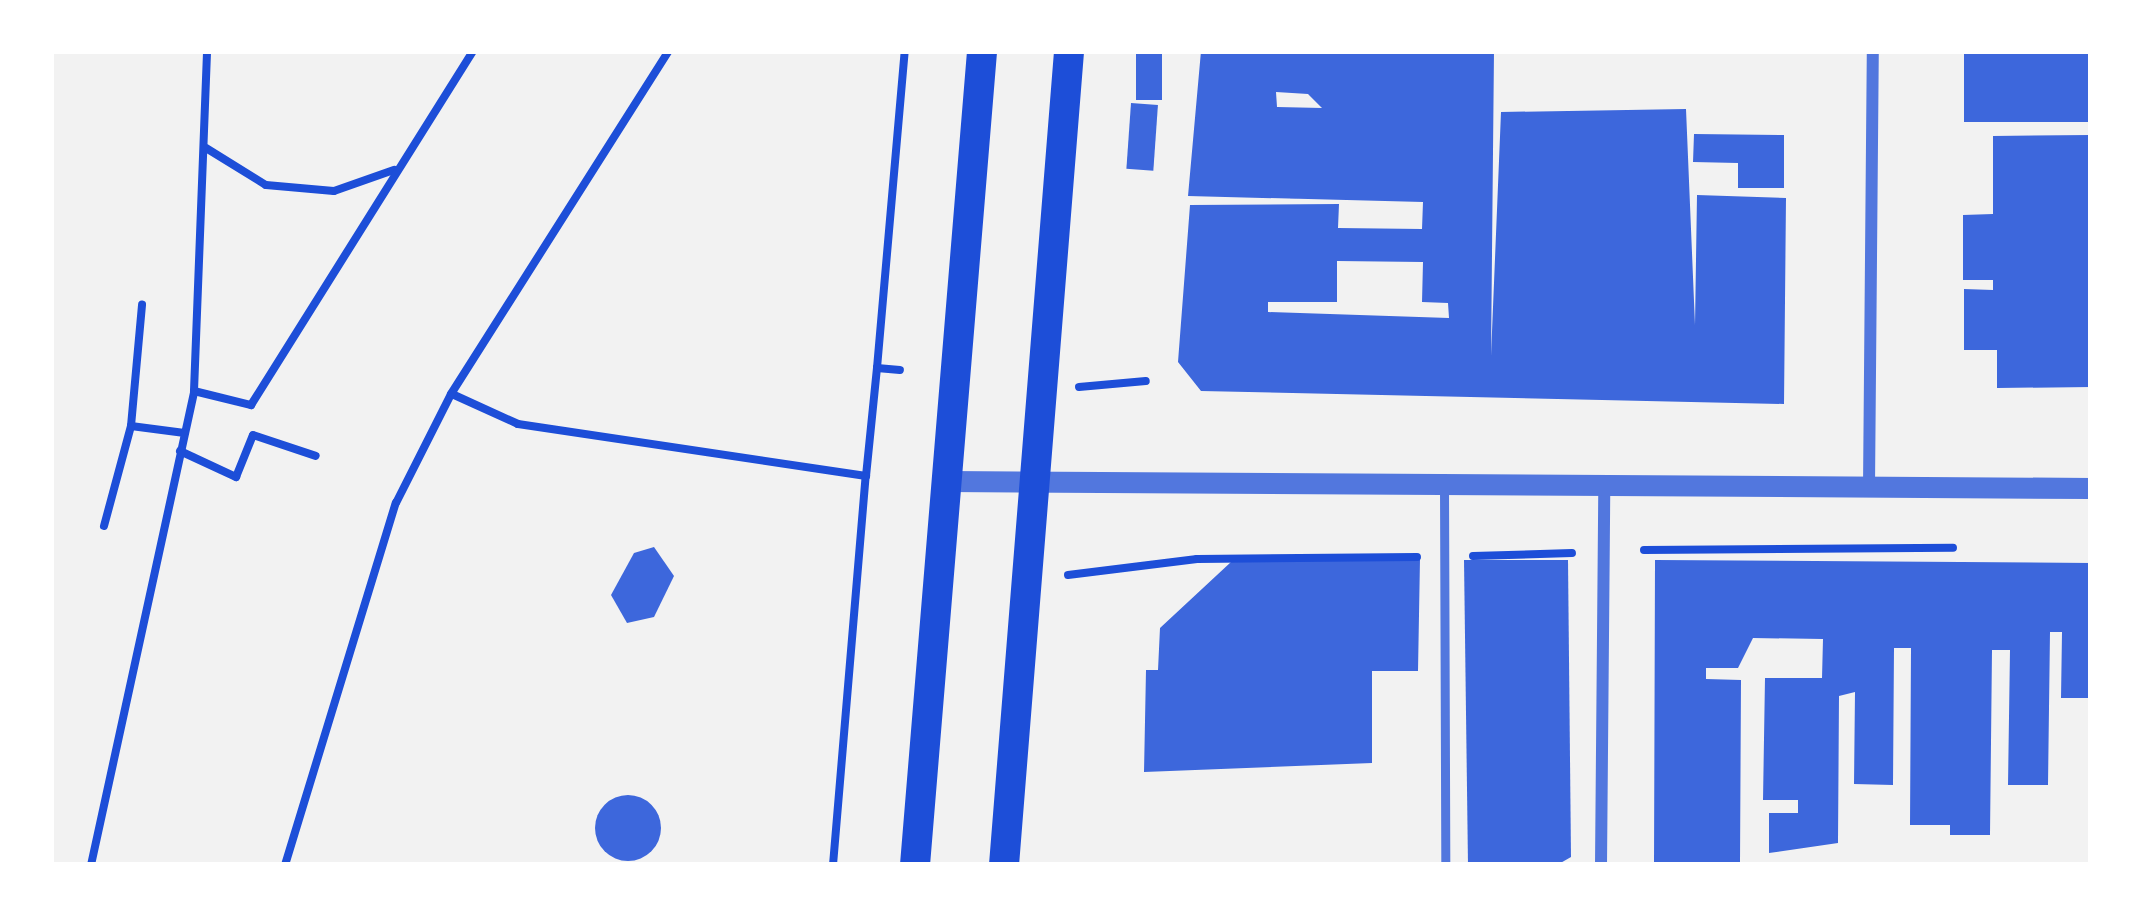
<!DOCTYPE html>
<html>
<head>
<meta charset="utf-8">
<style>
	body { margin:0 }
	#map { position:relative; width:2142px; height:916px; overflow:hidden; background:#f2f2f2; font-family:"Playfair Display",serif }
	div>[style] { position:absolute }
	.building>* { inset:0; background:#3d67dc; transform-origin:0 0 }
	.round { border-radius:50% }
	.path>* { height:8px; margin:-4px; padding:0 4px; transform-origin:4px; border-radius:4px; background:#1d4ed8 }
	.service>* { height:9px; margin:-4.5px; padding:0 4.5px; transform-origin:4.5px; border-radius:4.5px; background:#5277de }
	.minor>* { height:12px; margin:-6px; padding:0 6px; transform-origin:6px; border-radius:6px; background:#5277de }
	.tertiary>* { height:21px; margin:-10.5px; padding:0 10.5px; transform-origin:10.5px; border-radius:10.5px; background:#5277de }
	.primary>* { height:30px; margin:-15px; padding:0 15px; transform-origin:15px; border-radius:15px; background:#1d4ed8 }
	span { translate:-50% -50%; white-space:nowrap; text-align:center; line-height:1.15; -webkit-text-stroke:10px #fff; paint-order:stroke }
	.frame { position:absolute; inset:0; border:54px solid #fff; pointer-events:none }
</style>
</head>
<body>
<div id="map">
	<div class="building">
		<div style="left:1136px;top:51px;width:26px;height:49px"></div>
		<div style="clip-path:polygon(evenodd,1201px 51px,1494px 51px,1491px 356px,1501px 112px,1686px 109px,1695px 325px,1697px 195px,1786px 198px,1784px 404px,1201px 391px,1178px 362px,1190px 205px,1339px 204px,1338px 228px,1422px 229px,1423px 202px,1188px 196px,1201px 51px,1276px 92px,1308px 94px,1322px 108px,1277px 107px,1276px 92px,1201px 51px,1337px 261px,1423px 262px,1422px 302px,1448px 303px,1449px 318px,1268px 312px,1268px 302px,1337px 302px,1337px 261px)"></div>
		<div style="left:1964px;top:51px;width:127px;height:71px"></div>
		<div style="left:1131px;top:103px;width:27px;height:66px;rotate:4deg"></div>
		<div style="clip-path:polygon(1694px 134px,1784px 135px,1784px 188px,1738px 188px,1738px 163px,1693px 162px)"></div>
		<div style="clip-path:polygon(2091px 135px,2091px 387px,1997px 388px,1997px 350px,1964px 350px,1964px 289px,1993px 290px,1993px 280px,1963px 280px,1963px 215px,1993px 214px,1993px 136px)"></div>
		<div style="clip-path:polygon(654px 547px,674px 576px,654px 617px,627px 623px,611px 595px,634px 553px)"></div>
		<div style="clip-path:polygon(1420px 559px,1418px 671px,1372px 671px,1372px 763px,1144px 772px,1146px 670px,1158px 670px,1160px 628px,1231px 562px)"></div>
		<div style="clip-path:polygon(1464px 560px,1568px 560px,1571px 857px,1557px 865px,1468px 865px)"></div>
		<div style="clip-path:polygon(1655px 560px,2091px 563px,2091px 698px,2061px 698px,2062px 632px,2050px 632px,2048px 785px,2008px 785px,2010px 650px,1992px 650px,1990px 835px,1950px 835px,1950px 825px,1910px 825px,1911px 648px,1894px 648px,1893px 785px,1854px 784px,1855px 692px,1839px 696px,1838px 843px,1769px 853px,1769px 813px,1798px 813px,1798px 800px,1763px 800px,1765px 678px,1822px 678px,1823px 639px,1753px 638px,1738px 668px,1706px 668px,1706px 679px,1741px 680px,1740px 865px,1654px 865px)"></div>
		<div class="round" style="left:595px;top:795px;width:66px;height:66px"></div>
	</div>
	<div class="path">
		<div style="left:206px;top:148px;width:70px;rotate:31.7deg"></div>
		<div style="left:266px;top:185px;width:68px;rotate:5deg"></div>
		<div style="left:334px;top:191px;width:64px;rotate:-19.3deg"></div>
		<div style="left:877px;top:368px;width:318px;rotate:-85deg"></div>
		<div style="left:1079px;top:387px;width:67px;rotate:-5.1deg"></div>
		<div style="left:194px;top:391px;width:59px;rotate:13.8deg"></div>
		<div style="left:251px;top:405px;width:418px;rotate:-57.9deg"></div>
		<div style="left:452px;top:394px;width:72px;rotate:24.4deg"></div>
		<div style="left:518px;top:424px;width:352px;rotate:8.5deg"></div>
		<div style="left:866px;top:476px;width:109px;rotate:-84.2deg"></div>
		<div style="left:877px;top:368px;width:23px;rotate:5deg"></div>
		<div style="left:131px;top:426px;width:54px;rotate:7.4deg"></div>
		<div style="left:180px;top:451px;width:62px;rotate:24.9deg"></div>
		<div style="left:236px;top:477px;width:45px;rotate:-68deg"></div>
		<div style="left:253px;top:435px;width:66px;rotate:18.4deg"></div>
		<div style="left:104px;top:526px;width:104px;rotate:-74.9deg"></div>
		<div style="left:131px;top:426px;width:122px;rotate:-84.8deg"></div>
		<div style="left:1644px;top:550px;width:309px;rotate:-0.4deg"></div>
		<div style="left:1473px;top:556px;width:99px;rotate:-1.7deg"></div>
		<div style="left:1068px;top:575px;width:130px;rotate:-7.1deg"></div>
		<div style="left:1197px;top:559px;width:220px;rotate:-0.5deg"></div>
		<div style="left:91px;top:865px;width:485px;rotate:-77.7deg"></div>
		<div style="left:194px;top:391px;width:340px;rotate:-87.8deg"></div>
		<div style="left:285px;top:865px;width:379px;rotate:-73deg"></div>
		<div style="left:396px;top:503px;width:122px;rotate:-63.2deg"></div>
		<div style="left:451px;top:394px;width:406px;rotate:-57.6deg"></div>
		<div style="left:833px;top:865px;width:390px;rotate:-85.2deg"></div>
	</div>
	<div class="service">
		<div style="left:1444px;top:486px;width:379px;rotate:89.8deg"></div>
	</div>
	<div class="minor">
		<div style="left:1869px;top:487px;width:436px;rotate:-89.5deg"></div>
		<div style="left:1601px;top:865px;width:379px;rotate:-89.5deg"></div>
	</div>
	<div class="tertiary">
		<div style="left:947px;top:481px;width:1144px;rotate:0.35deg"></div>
	</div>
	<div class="primary">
		<div style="left:915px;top:865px;width:817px;rotate:-85.29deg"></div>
		<div style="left:1004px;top:865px;width:817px;rotate:-85.43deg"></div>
	</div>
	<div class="frame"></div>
</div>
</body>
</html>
